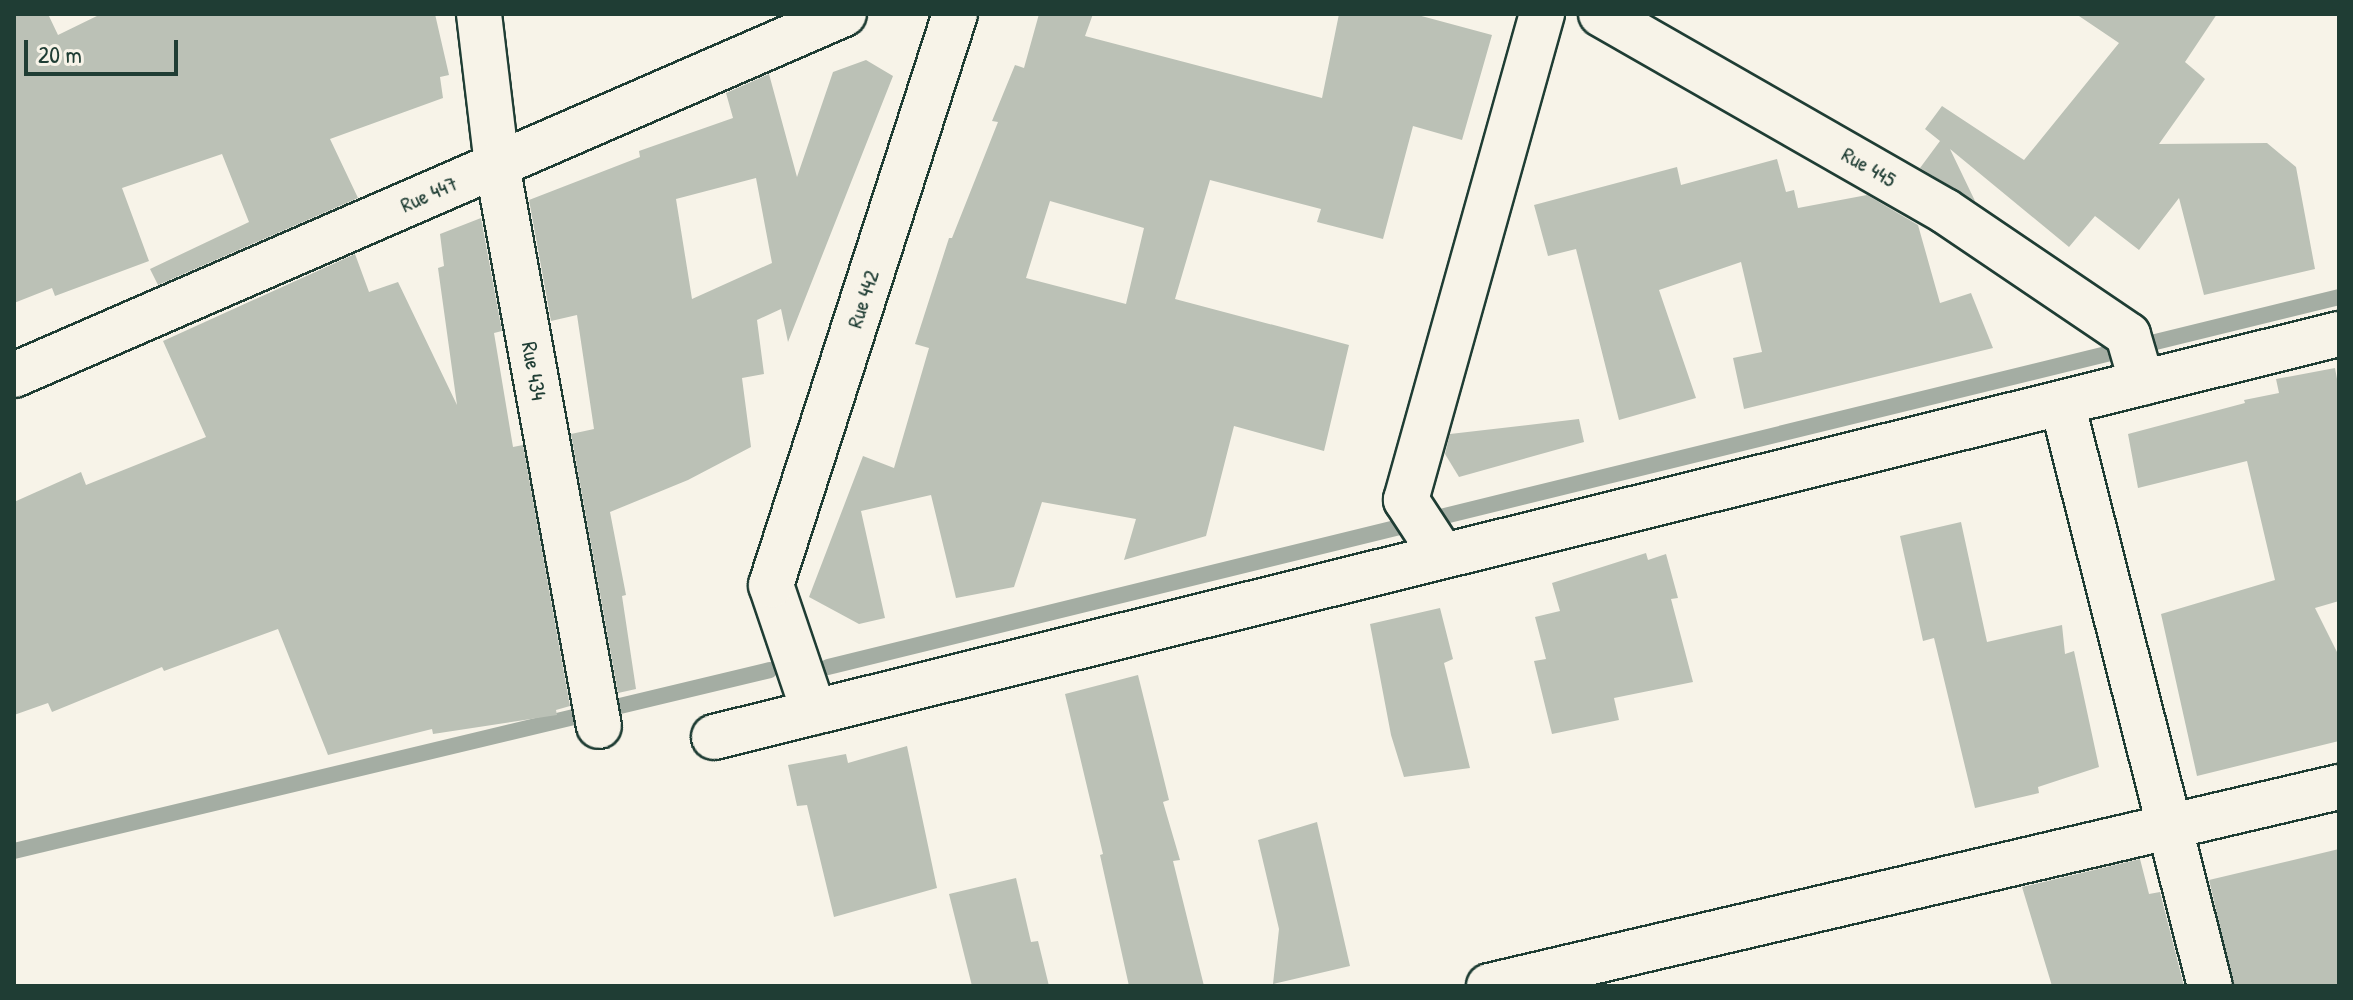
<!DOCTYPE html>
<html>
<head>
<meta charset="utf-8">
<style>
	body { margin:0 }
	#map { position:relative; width:2353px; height:1000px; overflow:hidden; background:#f7f3e8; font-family:"Patrick Hand",sans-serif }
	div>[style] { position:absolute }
	.stream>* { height:16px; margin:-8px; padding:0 8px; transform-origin:8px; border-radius:8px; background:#a4ada3 }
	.building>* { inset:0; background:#bbc1b6 }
	.roads { filter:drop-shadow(2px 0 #1f3d34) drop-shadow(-2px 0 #1f3d34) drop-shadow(0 2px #1f3d34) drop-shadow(0 -2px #1f3d34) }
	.minor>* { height:44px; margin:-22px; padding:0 22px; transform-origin:22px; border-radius:22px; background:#f7f3e8 }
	span { translate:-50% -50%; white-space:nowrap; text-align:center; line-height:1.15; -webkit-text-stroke:7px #f7f3e8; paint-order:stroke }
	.street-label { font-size:22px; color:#1f3d34 }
	.frame { position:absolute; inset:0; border:16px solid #1f3d34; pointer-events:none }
	.scale { position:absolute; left:24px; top:40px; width:154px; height:36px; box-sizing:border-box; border:4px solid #1f3d34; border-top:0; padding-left:10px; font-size:24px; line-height:28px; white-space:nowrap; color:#1f3d34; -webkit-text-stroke:6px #f7f3e8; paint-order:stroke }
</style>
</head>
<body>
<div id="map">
	<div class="stream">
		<div style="left:828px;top:667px;width:1556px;rotate:-13.76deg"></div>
		<div style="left:14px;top:851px;width:777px;rotate:-13.46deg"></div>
	</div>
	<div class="building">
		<div style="clip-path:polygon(14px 14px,48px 14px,58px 35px,101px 14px,435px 14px,449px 75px,440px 77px,443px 98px,330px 139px,358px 198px,158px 285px,150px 269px,249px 222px,222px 154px,122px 188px,149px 261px,55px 296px,52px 288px,14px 303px)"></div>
		<div style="clip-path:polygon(evenodd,1039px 14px,1093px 14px,1085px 36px,1322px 98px,1339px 14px,1414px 14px,1492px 35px,1462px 140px,1413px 126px,1383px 239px,1317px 222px,1321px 209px,1210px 180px,1175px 299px,1349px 345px,1324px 451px,1234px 426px,1206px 536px,1124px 560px,1136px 519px,1042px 502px,1014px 587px,956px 598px,931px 495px,861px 511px,885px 618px,859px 624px,809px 597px,863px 456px,894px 468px,929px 348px,915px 344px,949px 238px,952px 238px,998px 122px,992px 121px,1015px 65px,1024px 68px,1039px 14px,1050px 201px,1144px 228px,1126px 304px,1026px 278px,1050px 201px)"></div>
		<div style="clip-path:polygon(2076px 14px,2217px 14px,2185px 62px,2205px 79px,2159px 144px,2267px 143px,2296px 167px,2315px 269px,2204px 295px,2179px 198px,2139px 250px,2095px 216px,2069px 247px,1950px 149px,1975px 201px,1920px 168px,1940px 141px,1925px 129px,1942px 106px,2024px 160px,2119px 43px)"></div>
		<div style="clip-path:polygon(evenodd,866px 60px,893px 76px,788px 342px,781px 309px,757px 320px,764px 374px,742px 378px,751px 447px,688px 480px,610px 512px,626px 595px,622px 596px,636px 689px,618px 693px,571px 434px,594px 429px,577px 315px,551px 321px,529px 200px,640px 157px,639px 151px,733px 118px,726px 93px,769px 74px,797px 177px,833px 72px,866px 60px,756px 178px,772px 263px,692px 299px,676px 199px,756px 178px)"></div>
		<div style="clip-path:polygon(1777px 159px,1786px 192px,1794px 190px,1798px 208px,1867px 195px,1918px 225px,1940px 303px,1971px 293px,1993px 348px,1744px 409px,1733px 358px,1762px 352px,1741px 262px,1659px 290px,1696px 398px,1619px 420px,1576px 249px,1548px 256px,1534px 205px,1677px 167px,1681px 185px)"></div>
		<div style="clip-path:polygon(481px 218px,502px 331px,494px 333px,513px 447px,523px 445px,570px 706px,556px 710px,557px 715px,433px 734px,432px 729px,328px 755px,278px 629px,164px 671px,162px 667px,52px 712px,48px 703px,14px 715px,14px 502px,81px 472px,86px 485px,206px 437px,163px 341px,355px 254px,369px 292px,398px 282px,457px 405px,438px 268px,444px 266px,440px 234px)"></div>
		<div style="clip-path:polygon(2335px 368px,2339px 390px,2339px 601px,2315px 608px,2339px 656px,2339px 741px,2197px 776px,2161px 614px,2275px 580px,2247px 461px,2138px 488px,2128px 434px,2245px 403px,2244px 400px,2279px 393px,2276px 379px)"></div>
		<div style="clip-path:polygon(1579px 419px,1584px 442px,1459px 477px,1445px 454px,1450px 434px)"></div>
		<div style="clip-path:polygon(1961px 522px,1987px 642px,2062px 625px,2065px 654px,2074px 651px,2099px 767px,2038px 787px,2039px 793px,1975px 808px,1934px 638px,1923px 641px,1900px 536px)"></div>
		<div style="clip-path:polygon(1646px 553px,1648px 560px,1666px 554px,1678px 598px,1671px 599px,1693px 682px,1614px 698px,1619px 720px,1552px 734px,1534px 661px,1546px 659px,1535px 617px,1560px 611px,1552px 583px)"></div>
		<div style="clip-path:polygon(1440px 608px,1453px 659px,1444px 663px,1470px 768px,1404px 777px,1391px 735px,1370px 624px)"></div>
		<div style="clip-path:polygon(1138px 675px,1169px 800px,1163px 802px,1180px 860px,1173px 861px,1204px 986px,1129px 986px,1100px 855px,1103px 854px,1065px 694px)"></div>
		<div style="clip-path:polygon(907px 746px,937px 888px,834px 917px,807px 805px,797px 806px,788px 765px,846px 754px,848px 763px)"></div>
		<div style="clip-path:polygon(1317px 822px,1350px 966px,1273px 984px,1279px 929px,1258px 840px)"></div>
		<div style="clip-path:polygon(2339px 849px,2339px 986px,2234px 986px,2209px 880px)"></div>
		<div style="clip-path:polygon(2140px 859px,2149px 894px,2160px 892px,2184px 986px,2052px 986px,2022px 887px)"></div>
		<div style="clip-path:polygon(1016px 878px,1031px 942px,1038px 941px,1049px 986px,972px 986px,949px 894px)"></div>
	</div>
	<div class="roads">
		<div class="minor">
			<div style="left:479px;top:14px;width:152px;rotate:83.2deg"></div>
			<div style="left:497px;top:165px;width:570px;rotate:79.7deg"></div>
			<div style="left:1601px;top:14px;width:396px;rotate:29.8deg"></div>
			<div style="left:1945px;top:211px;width:221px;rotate:34.1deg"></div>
			<div style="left:2128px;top:335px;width:50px;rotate:73.7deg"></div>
			<div style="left:14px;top:375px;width:905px;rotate:-23.51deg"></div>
			<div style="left:2062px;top:403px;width:601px;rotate:75.76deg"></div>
			<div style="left:1442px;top:555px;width:66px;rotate:-123.2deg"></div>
			<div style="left:1406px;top:500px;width:505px;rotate:-74.37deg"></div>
			<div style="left:814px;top:712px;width:134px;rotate:-108.7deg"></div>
			<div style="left:771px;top:585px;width:600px;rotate:-72.14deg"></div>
			<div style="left:714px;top:737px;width:1674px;rotate:-13.93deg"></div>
			<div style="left:1489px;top:986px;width:873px;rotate:-13.18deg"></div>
		</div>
	</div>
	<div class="street-label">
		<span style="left:1869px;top:167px;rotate:30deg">Rue 445</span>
		<span style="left:429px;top:194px;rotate:-24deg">Rue 447</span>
		<span style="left:863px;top:299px;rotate:-72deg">Rue 442</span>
		<span style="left:534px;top:371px;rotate:80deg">Rue 434</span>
	</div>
	<div class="frame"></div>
	<div class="scale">20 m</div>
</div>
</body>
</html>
